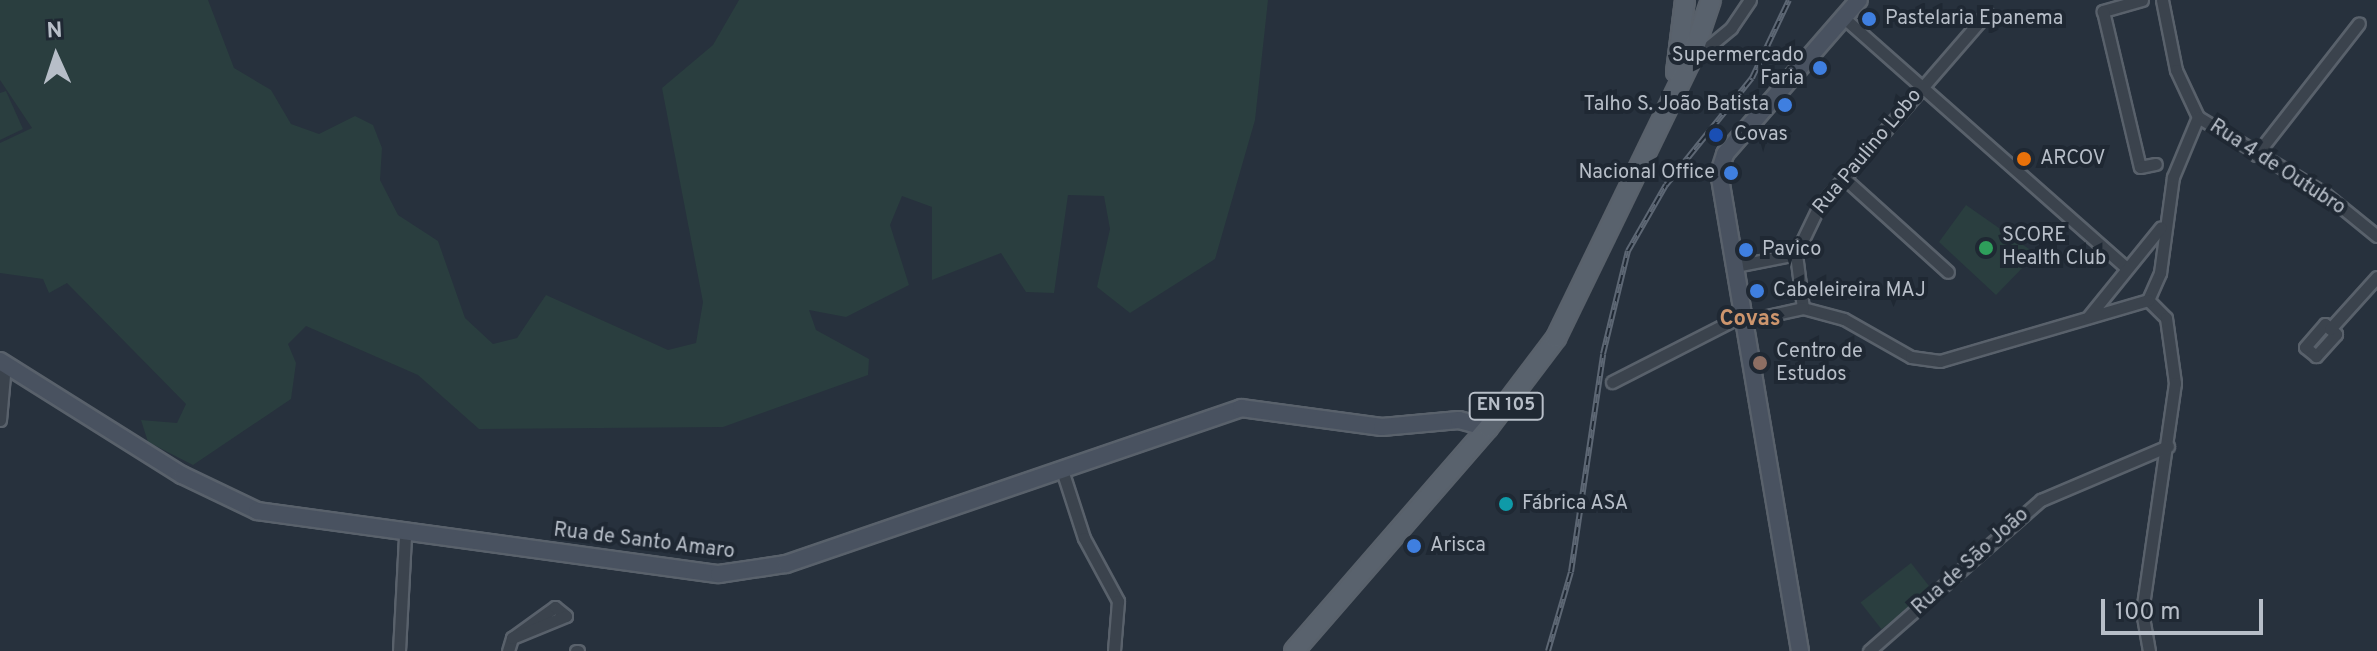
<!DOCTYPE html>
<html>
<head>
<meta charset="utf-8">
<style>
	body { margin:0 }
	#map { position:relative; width:2377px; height:651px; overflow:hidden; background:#27313d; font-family:Overpass,sans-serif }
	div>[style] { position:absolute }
	.green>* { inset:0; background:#2a3e3f; transform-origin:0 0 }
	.roads { filter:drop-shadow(2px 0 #59616b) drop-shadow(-2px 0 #59616b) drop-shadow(0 2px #59616b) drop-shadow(0 -2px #59616b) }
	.street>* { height:11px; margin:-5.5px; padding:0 5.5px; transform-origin:5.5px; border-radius:5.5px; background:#3b434d }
	.secondary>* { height:16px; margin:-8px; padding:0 8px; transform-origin:8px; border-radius:8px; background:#495260 }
	.primary>* { height:18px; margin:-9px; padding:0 9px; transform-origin:9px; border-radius:9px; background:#59626d }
	.rail>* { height:6px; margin-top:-3px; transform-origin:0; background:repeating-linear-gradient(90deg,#1f2833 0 9px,#5d6774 0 18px); box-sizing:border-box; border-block:2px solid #5d6774 }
	.dots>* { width:22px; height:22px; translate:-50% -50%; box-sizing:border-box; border:4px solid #1f2833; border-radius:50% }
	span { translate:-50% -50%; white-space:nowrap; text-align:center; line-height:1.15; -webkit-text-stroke:8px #1f2833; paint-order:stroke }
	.shield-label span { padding:2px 6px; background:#1f2833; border:2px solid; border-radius:6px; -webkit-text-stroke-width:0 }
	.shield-label { font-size:18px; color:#b7bec8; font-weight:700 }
	.poi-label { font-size:20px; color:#b7bec8 }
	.left { translate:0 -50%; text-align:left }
	.right { translate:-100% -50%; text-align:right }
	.street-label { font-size:20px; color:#b7bec8 }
	.neighbourhood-label { font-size:22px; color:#cd956d; font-weight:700 }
	.north { position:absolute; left:16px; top:16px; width:80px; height:80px; -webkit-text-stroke:6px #1f2833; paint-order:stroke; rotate:357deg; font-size:22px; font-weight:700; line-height:32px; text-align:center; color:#b7bec8 }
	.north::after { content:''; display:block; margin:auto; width:28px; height:36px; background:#b7bec8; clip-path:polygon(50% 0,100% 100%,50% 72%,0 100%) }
	.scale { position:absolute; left:2101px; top:599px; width:162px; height:36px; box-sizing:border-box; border:4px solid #b7bec8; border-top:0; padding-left:10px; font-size:24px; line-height:28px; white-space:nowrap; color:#b7bec8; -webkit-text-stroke:6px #1f2833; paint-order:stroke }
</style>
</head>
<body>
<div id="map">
	<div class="green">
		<div style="clip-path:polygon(0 0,208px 0,234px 68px,271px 90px,291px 124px,319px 134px,355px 116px,373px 125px,382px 148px,380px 180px,398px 215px,438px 241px,465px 318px,493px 344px,517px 338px,546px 295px,668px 350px,696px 343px,703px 302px,662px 88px,713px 45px,739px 0,1268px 0,1255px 120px,1215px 259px,1130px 313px,1097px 287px,1110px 229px,1104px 196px,1068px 195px,1054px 293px,1026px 292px,1001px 253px,932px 280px,932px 207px,902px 196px,890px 225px,909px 285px,846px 317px,809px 310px,816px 330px,869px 359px,868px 375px,723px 427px,479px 429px,418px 375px,306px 326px,288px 344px,296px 363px,291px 399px,193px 465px,148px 442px,141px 420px,177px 423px,186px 404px,67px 283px,49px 293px,43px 279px,0 273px,0 143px,32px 128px,0 80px)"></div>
		<div style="clip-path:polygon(6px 91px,23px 129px,0 140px,0 93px)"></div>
		<div style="clip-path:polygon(1966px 205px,2036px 254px,1996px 295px,1939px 242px)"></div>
		<div style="left:1911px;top:563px;width:34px;height:64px;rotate:52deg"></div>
	</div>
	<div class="roads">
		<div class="street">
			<div style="left:2142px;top:0;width:41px;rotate:164.2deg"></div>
			<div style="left:2103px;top:11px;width:160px;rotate:76.7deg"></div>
			<div style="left:2140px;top:167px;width:16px;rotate:-11deg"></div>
			<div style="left:2162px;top:0;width:71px;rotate:78.7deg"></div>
			<div style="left:2176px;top:70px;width:52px;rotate:64.9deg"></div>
			<div style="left:2198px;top:117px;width:147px;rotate:31.1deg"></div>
			<div style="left:2324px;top:193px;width:68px;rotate:39.1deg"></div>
			<div style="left:1844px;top:18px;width:374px;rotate:41.5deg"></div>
			<div style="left:1691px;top:61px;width:52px;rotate:-39.5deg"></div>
			<div style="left:1731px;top:28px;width:34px;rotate:-56deg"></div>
			<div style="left:2256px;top:155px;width:167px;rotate:-52deg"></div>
			<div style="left:1844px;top:178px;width:140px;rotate:42.1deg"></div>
			<div style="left:1735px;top:266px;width:62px;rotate:-11.1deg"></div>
			<div style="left:2148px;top:300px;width:25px;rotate:45deg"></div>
			<div style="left:2166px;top:318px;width:66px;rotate:82.1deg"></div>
			<div style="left:2175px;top:383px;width:230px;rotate:98.2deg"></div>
			<div style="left:2142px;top:611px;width:41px;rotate:80.1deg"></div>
			<div style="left:2148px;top:300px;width:30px;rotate:-66deg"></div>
			<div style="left:2160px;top:273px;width:97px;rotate:-82.3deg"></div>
			<div style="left:2173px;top:177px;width:65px;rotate:-67.4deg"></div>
			<div style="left:1803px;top:308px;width:42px;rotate:15deg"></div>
			<div style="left:1844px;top:319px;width:77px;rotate:29.6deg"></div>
			<div style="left:1911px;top:357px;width:29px;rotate:8deg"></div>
			<div style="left:1940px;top:361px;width:217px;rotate:-16.3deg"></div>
			<div style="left:1803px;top:308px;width:54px;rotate:-97.4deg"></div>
			<div style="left:1796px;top:254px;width:51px;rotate:-64.4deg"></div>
			<div style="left:1818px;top:208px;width:258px;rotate:-49.1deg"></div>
			<div style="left:2089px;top:316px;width:114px;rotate:-51deg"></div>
			<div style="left:1744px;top:321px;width:60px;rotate:-12.4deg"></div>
			<div style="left:2325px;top:324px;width:15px;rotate:42deg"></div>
			<div style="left:2336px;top:334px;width:30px;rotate:132deg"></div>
			<div style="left:2316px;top:356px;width:14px;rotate:-141deg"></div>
			<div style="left:2305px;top:347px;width:30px;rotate:-49deg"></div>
			<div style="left:2330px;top:329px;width:70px;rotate:-47.9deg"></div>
			<div style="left:1612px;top:382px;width:147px;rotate:-27.1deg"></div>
			<div style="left:0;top:420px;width:56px;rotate:-84.9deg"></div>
			<div style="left:1062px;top:470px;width:71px;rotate:72.1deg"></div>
			<div style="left:1084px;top:538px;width:72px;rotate:61.6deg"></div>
			<div style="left:1118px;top:601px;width:50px;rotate:94.6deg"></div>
			<div style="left:399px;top:651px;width:116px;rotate:-87deg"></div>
			<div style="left:508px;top:651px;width:14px;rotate:-73deg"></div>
			<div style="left:512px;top:638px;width:53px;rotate:-35.8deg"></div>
			<div style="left:555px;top:607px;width:14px;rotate:39deg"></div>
			<div style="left:566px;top:616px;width:58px;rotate:157.8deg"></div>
			<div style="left:576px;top:651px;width:2px"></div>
			<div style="left:1869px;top:651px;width:229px;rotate:-41.3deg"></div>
			<div style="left:2041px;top:500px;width:138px;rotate:-23deg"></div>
		</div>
		<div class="secondary">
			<div style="left:0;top:361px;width:215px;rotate:32.1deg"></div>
			<div style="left:182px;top:475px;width:83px;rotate:25.6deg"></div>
			<div style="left:257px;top:511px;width:466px;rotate:7.8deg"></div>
			<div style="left:719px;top:574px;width:68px;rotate:-8.5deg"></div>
			<div style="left:786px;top:564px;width:481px;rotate:-18.9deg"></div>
			<div style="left:1241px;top:408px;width:142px;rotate:7.7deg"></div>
			<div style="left:1382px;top:427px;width:77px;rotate:-5.2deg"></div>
			<div style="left:1459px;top:420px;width:30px;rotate:15deg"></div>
			<div style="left:1800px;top:651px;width:485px;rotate:-99.6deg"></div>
			<div style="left:1719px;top:173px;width:20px;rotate:-72deg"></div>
			<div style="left:1725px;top:154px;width:204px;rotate:-49deg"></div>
		</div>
		<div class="primary">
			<div style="left:1676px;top:72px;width:73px;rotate:-82.9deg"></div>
			<div style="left:1294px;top:651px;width:296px;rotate:-49deg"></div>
			<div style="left:1488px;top:428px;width:113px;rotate:-52.9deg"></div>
			<div style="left:1556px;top:338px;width:307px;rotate:-64.1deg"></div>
			<div style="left:1690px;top:62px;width:65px;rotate:-71.3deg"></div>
		</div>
	</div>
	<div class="rail">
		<div style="left:1548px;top:651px;width:82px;rotate:-73.8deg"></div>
		<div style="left:1571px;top:572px;width:220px;rotate:-81.6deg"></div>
		<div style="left:1603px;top:354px;width:106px;rotate:-76.4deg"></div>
		<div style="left:1628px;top:251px;width:76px;rotate:-60.1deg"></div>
		<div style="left:1666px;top:185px;width:137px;rotate:-51.2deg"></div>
		<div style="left:1752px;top:78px;width:86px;rotate:-64.6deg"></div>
	</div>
	<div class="dots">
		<div style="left:1869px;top:19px;background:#3f7fe0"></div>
		<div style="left:1820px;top:68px;background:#3f7fe0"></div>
		<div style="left:1785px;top:105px;background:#3f7fe0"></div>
		<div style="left:1716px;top:135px;background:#1a4fb4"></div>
		<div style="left:2024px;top:159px;background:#e8710a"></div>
		<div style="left:1731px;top:173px;background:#3f7fe0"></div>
		<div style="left:1986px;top:248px;background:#2e9e5b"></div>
		<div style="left:1746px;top:250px;background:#3f7fe0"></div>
		<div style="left:1757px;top:291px;background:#3f7fe0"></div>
		<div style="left:1760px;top:363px;background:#8d6e63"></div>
		<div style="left:1506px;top:504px;background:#0f9aa8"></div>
		<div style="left:1414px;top:546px;background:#3f7fe0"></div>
	</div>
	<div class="shield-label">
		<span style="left:1506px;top:406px">EN 105</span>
	</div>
	<div class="poi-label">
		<span class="left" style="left:1885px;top:19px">Pastelaria Epanema</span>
		<span class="right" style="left:1804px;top:68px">Supermercado<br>Faria</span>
		<span class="right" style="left:1769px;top:105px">Talho S. João Batista</span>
		<span class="left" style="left:1734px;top:135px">Covas</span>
		<span class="left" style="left:2040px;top:159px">ARCOV</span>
		<span class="right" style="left:1715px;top:173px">Nacional Office</span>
		<span class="left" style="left:2002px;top:248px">SCORE<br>Health Club</span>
		<span class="left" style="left:1762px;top:250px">Pavico</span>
		<span class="left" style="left:1773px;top:291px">Cabeleireira MAJ</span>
		<span class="left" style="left:1776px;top:364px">Centro de<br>Estudos</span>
		<span class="left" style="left:1522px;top:504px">Fábrica ASA</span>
		<span class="left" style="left:1430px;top:546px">Arisca</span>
	</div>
	<div class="street-label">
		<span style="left:1868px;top:152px;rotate:-50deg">Rua Paulino Lobo</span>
		<span style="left:2277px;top:168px;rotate:33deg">Rua 4 de Outubro</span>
		<span style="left:644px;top:542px;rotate:7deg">Rua de Santo Amaro</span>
		<span style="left:1971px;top:562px;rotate:-42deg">Rua de São João</span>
	</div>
	<div class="neighbourhood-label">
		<span style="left:1750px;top:320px">Covas</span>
	</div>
	<div class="north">N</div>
	<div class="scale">100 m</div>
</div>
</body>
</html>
